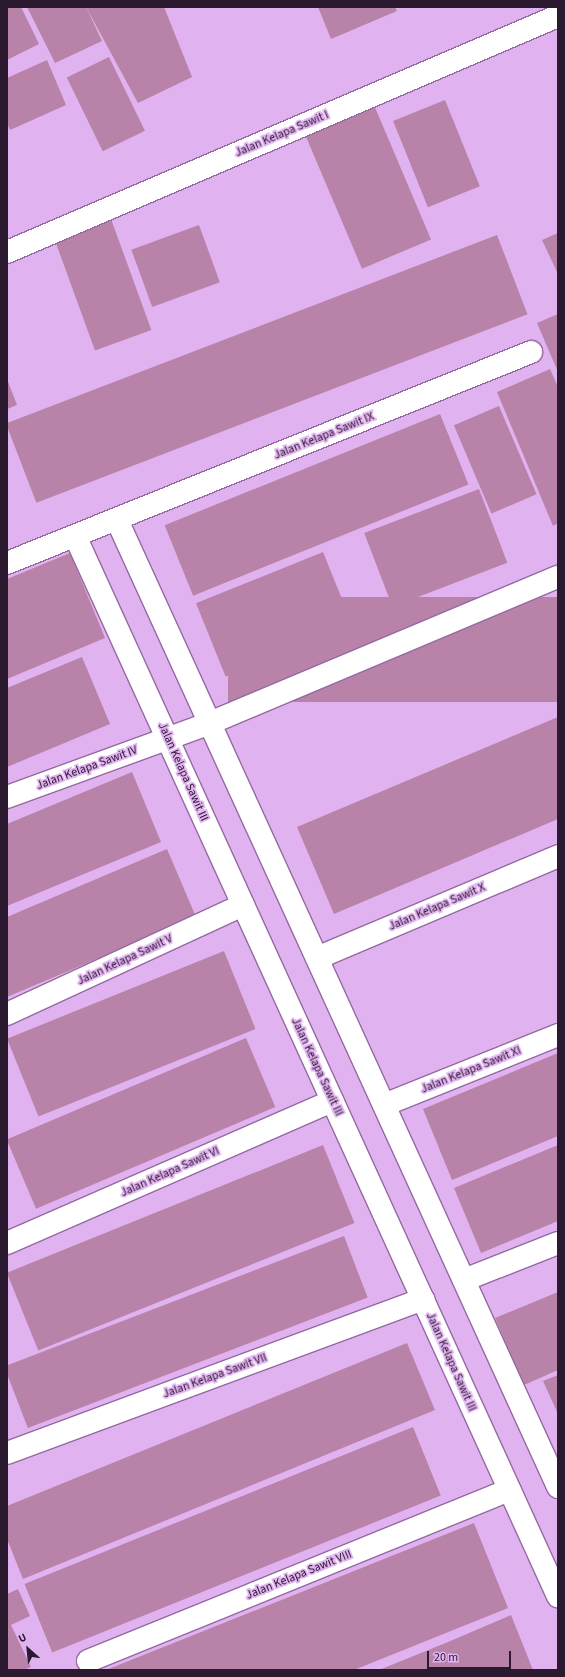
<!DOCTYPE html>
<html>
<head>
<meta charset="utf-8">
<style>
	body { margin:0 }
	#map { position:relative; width:565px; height:1677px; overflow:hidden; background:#e0b2ef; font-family:"Source Sans 3",sans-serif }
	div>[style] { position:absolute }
	.building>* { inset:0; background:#b882a9; transform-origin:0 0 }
	.roads { filter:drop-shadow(1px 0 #9469a2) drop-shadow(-1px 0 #9469a2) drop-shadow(0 1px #9469a2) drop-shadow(0 -1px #9469a2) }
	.minor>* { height:22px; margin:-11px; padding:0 11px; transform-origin:11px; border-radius:11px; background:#fff }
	span { translate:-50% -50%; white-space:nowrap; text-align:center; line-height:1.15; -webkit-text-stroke:3.5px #e0b2ef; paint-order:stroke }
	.street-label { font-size:12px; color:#2b1930 }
	.frame { position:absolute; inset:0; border:8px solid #2b1930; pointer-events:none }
	.north { position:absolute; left:8px; top:1629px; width:40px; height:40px; -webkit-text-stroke:3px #e0b2ef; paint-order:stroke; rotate:333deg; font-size:11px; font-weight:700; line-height:16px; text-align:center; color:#2b1930 }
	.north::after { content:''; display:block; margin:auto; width:14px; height:18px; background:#2b1930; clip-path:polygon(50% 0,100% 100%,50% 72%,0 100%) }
	.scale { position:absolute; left:427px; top:1651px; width:84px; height:18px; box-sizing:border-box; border:2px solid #2b1930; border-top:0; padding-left:5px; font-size:12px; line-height:14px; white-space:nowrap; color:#2b1930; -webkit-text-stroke:3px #e0b2ef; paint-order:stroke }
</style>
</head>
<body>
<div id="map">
	<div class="building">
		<div style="clip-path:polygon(7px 7px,21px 7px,39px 44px,7px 60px)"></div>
		<div style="clip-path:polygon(27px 7px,86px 7px,102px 41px,55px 63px)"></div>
		<div style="clip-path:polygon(86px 7px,164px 7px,192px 77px,138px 103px)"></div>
		<div style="clip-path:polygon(318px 7px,395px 7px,397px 11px,331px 39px)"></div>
		<div style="left:109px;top:57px;width:82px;height:47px;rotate:64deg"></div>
		<div style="clip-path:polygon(47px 60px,66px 105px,10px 130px,7px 123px,7px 78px)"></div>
		<div style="left:445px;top:100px;width:93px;height:56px;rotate:68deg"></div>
		<div style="left:374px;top:105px;width:146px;height:75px;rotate:67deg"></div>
		<div style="left:111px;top:219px;width:118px;height:60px;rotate:70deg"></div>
		<div style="left:199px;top:225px;width:61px;height:72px;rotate:70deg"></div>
		<div style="clip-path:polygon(558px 233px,558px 274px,542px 240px)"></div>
		<div style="left:497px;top:235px;width:85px;height:526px;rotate:69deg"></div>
		<div style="clip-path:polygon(558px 314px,558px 372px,537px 323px)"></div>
		<div style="clip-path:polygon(550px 369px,558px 387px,558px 523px,553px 526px,497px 392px)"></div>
		<div style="clip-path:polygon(7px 379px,17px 405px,7px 409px)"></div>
		<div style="left:499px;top:406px;width:96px;height:49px;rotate:67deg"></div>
		<div style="left:440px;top:414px;width:76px;height:297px;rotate:68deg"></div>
		<div style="left:479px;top:489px;width:79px;height:123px;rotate:69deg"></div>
		<div style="left:323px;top:552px;width:79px;height:137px;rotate:68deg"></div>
		<div style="clip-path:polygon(70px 553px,105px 638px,7px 679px,7px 579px)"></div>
		<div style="left:558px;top:597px;width:105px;height:330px;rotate:90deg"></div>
		<div style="clip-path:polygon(82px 657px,110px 724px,7px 767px,7px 688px)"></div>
		<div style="clip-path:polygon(558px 717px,558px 819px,334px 914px,297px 827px)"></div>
		<div style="clip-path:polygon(132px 772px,161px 842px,7px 906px,7px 824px)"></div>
		<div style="clip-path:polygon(167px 849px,196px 917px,7px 997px,7px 917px)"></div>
		<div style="left:224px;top:951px;width:84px;height:234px;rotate:68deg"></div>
		<div style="left:246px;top:1038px;width:75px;height:260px;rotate:67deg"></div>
		<div style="clip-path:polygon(558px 1053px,558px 1136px,452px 1180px,423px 1109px)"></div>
		<div style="left:323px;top:1145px;width:84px;height:341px;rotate:68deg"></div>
		<div style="clip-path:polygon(558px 1145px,558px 1221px,481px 1253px,454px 1188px)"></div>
		<div style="left:344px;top:1236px;width:66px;height:364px;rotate:69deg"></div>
		<div style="clip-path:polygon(558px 1292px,558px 1370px,524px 1385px,495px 1318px)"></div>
		<div style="clip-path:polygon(407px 1343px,435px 1410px,23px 1579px,7px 1539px,7px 1506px)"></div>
		<div style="clip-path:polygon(558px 1375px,558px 1414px,543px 1381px)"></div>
		<div style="left:413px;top:1427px;width:74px;height:419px;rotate:68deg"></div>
		<div style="clip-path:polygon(474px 1523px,508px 1608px,354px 1670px,106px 1670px)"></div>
		<div style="clip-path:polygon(18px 1589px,30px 1616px,11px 1625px,31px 1667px,24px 1670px,7px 1670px,7px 1594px)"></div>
		<div style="clip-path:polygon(511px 1615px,533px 1670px,379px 1670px,448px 1642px)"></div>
	</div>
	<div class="roads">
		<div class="minor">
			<div style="left:7px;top:252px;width:599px;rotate:-23.19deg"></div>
			<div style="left:117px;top:520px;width:1063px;rotate:65.48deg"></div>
			<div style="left:76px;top:538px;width:1163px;rotate:65.51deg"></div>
			<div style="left:7px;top:563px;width:565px;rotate:-21.93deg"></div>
			<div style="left:7px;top:797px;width:216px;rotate:-20deg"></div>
			<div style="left:210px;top:723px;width:377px;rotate:-22.8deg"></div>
			<div style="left:317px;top:958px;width:262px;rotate:-22.9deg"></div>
			<div style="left:7px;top:1014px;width:260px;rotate:-24.8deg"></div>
			<div style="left:384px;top:1105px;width:188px;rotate:-21.9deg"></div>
			<div style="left:7px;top:1243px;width:355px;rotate:-23.6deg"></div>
			<div style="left:464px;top:1280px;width:101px;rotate:-21.5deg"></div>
			<div style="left:7px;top:1453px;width:444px;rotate:-20.3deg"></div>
			<div style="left:88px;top:1661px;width:455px;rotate:-22.1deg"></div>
		</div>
	</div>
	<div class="street-label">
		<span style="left:282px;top:134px;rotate:-23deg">Jalan Kelapa Sawit I</span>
		<span style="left:324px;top:436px;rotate:-22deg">Jalan Kelapa Sawit IX</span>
		<span style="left:87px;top:768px;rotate:-20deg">Jalan Kelapa Sawit IV</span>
		<span style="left:183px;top:772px;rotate:66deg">Jalan Kelapa Sawit III</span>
		<span style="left:437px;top:907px;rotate:-23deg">Jalan Kelapa Sawit X</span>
		<span style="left:125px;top:960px;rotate:-25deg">Jalan Kelapa Sawit V</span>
		<span style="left:317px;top:1067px;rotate:65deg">Jalan Kelapa Sawit III</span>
		<span style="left:471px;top:1070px;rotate:-22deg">Jalan Kelapa Sawit XI</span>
		<span style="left:170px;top:1172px;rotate:-24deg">Jalan Kelapa Sawit VI</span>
		<span style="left:451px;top:1362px;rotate:66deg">Jalan Kelapa Sawit III</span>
		<span style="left:215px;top:1376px;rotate:-20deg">Jalan Kelapa Sawit VII</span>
		<span style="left:299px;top:1575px;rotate:-22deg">Jalan Kelapa Sawit VIII</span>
	</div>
	<div class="frame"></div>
	<div class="north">U</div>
	<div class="scale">20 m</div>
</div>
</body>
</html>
